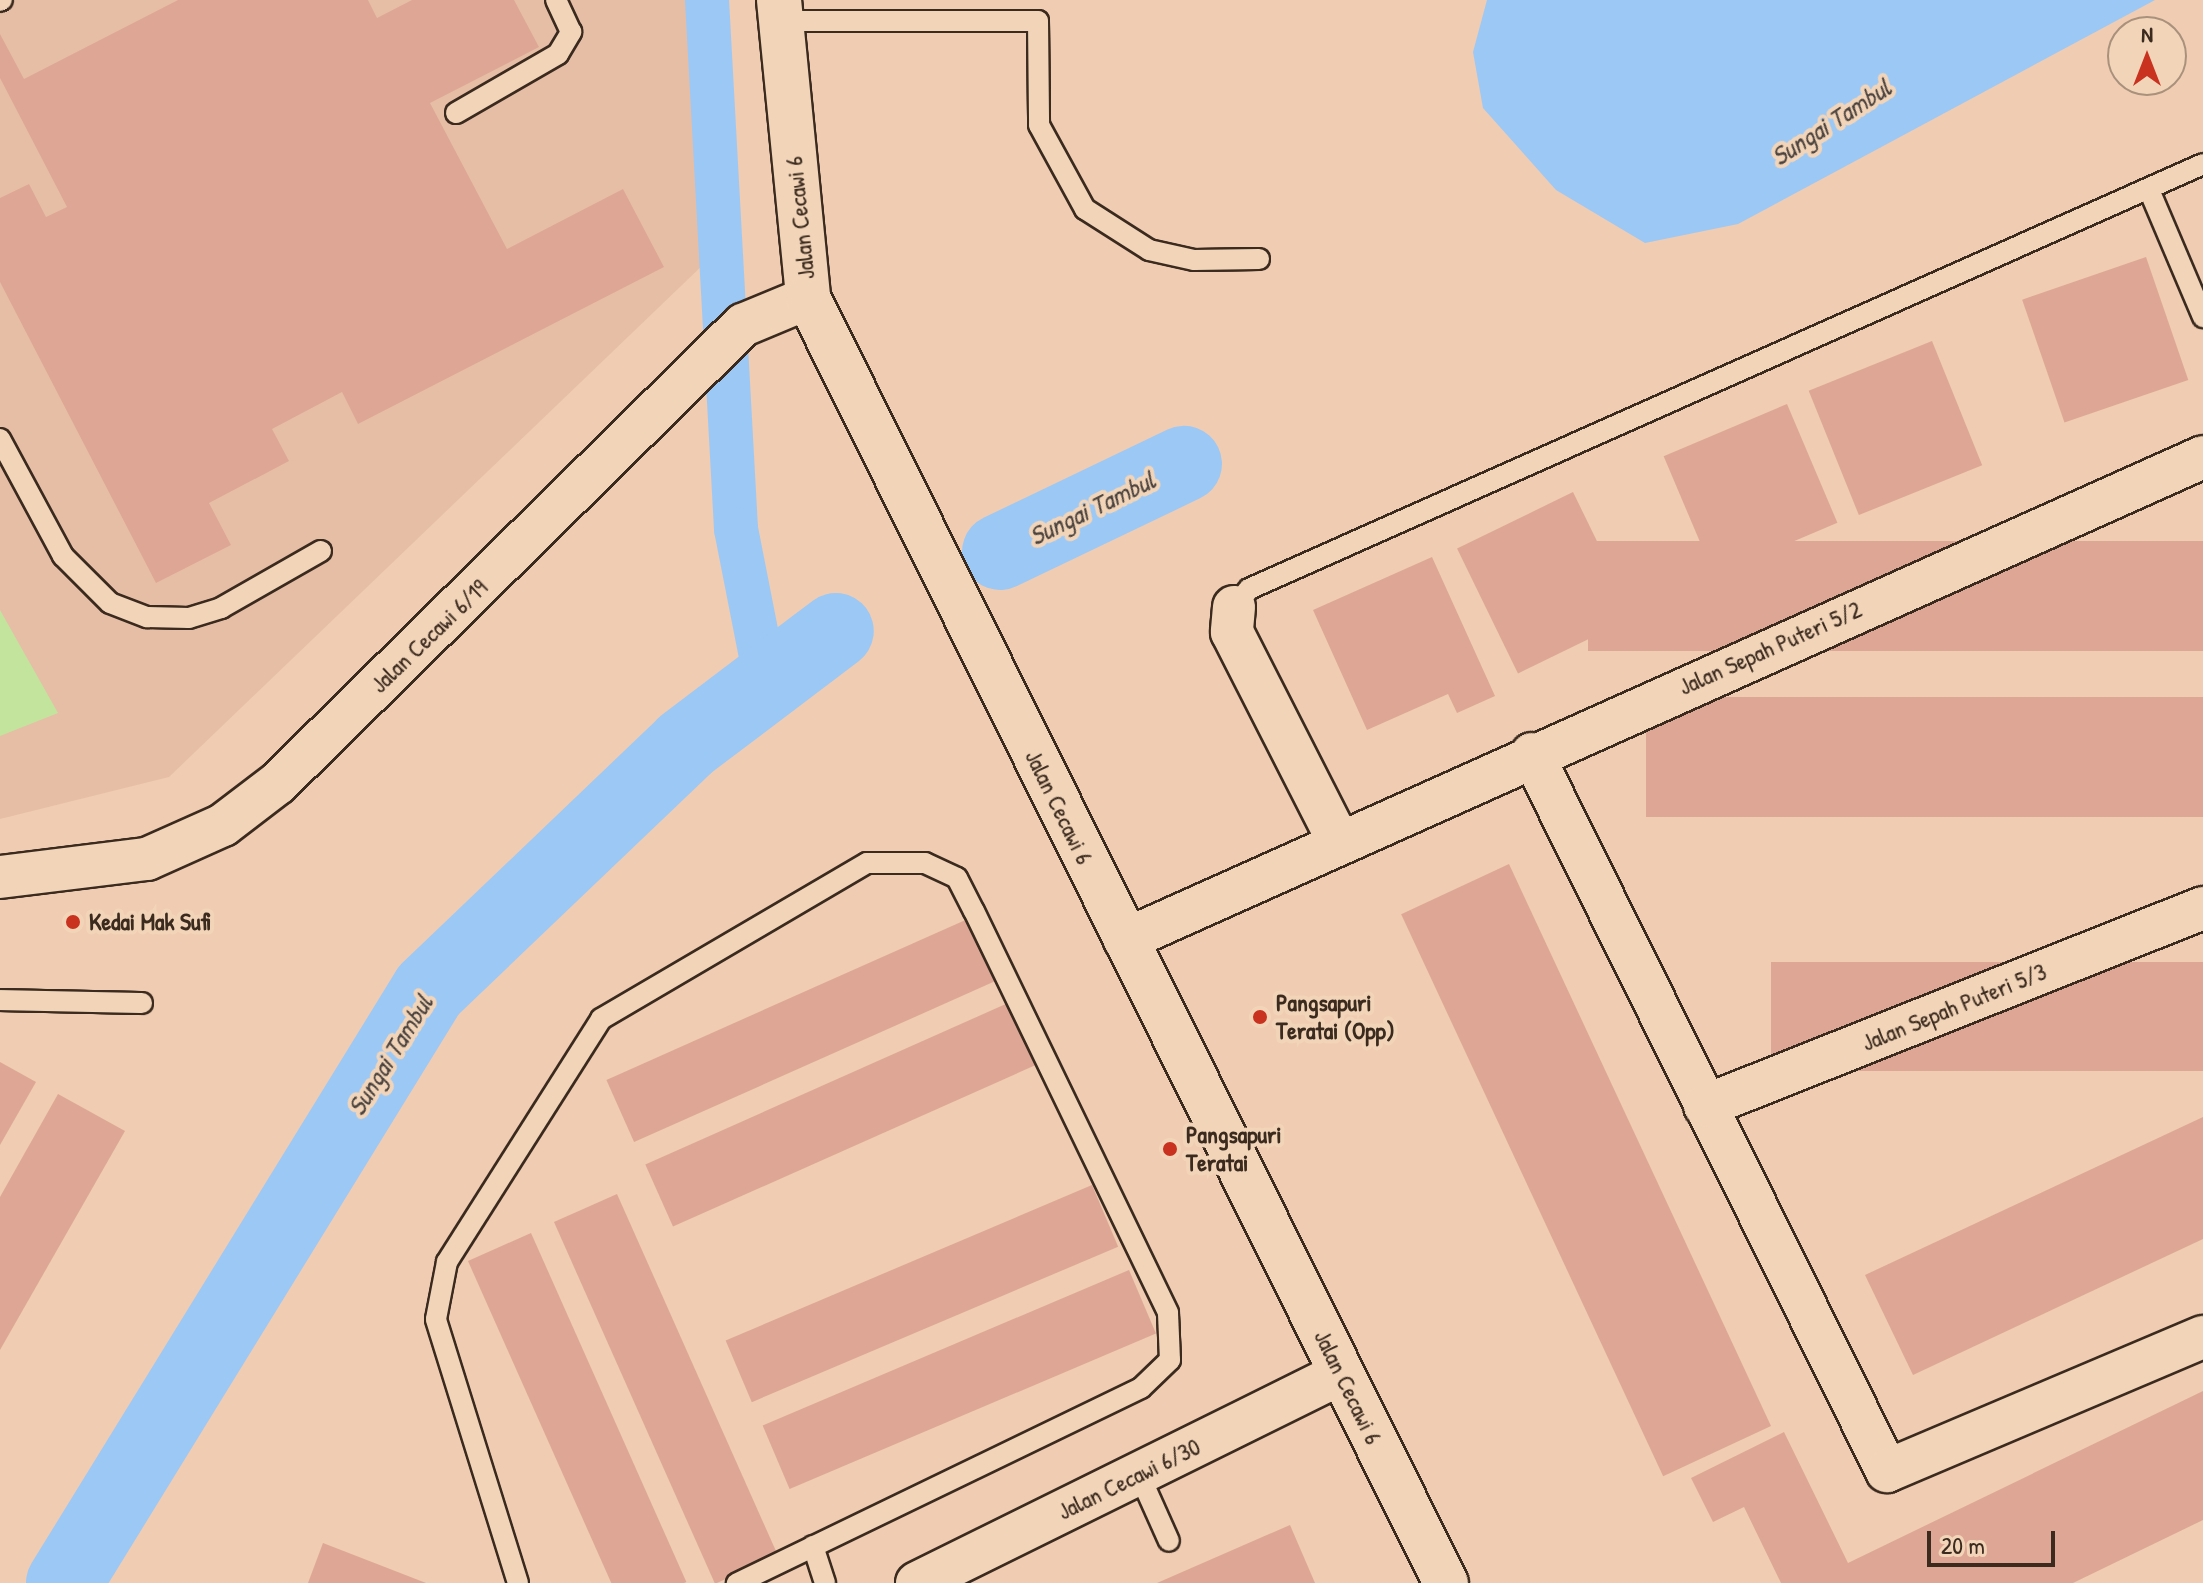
<!DOCTYPE html>
<html>
<head>
<meta charset="utf-8">
<style>
	body { margin:0 }
	#map { position:relative; width:2203px; height:1583px; overflow:hidden; background:#efccb2; font-family:"Patrick Hand",sans-serif }
	div>[style] { position:absolute }
	.built>* { inset:0; background:#e6bea6 }
	.green>* { inset:0; background:#c2e49d }
	.water>* { inset:0; background:#9cc8f5 }
	.canal>* { height:44px; margin:-22px; padding:0 22px; transform-origin:22px; border-radius:22px; background:#9cc8f5 }
	.river>* { height:76px; margin:-38px; padding:0 38px; transform-origin:38px; border-radius:38px; background:#9cc8f5 }
	.building>* { inset:0; background:#dea795; transform-origin:0 0 }
	.roads { filter:drop-shadow(2px 0 #3b2a1e) drop-shadow(-2px 0 #3b2a1e) drop-shadow(0 2px #3b2a1e) drop-shadow(0 -2px #3b2a1e) }
	.lane>* { height:20px; margin:-10px; padding:0 10px; transform-origin:10px; border-radius:10px; background:#f2d5b9 }
	.street>* { height:42px; margin:-21px; padding:0 21px; transform-origin:21px; border-radius:21px; background:#f2d5b9 }
	.secondary>* { height:44px; margin:-22px; padding:0 22px; transform-origin:22px; border-radius:22px; background:#f2d5b9 }
	.dots>* { width:22px; height:22px; translate:-50% -50%; box-sizing:border-box; border:4px solid #f2d5b9; border-radius:50% }
	span { translate:-50% -50%; white-space:nowrap; text-align:center; line-height:1.15; -webkit-text-stroke:8px #f2d5b9; paint-order:stroke }
	.street-label { font-size:24px; color:#3b2a1e }
	.poi-label { font-size:24px; color:#3b2a1e; font-weight:700 }
	.left { translate:0 -50%; text-align:left }
	.water-label { font-size:26px; color:#4a423e; font-style:italic }
	.north { position:absolute; left:2107px; top:16px; width:80px; height:80px; box-sizing:border-box; background:#f2d5b9; border:2px solid #a9917b; border-radius:50%; rotate:0deg; font-size:22px; font-weight:700; line-height:32px; text-align:center; color:#3b2a1e }
	.north::after { content:''; display:block; margin:auto; width:28px; height:36px; background:#c8321e; clip-path:polygon(50% 0,100% 100%,50% 72%,0 100%) }
	.scale { position:absolute; left:1927px; top:1531px; width:128px; height:36px; box-sizing:border-box; border:4px solid #3b2a1e; border-top:0; padding-left:10px; font-size:24px; line-height:28px; white-space:nowrap; color:#3b2a1e; -webkit-text-stroke:6px #f2d5b9; paint-order:stroke }
</style>
</head>
<body>
<div id="map">
	<div class="built">
		<div style="clip-path:polygon(0 0,687px 0,706px 262px,169px 777px,0 819px)"></div>
	</div>
	<div class="green">
		<div style="clip-path:polygon(0 610px,58px 713px,0 736px)"></div>
	</div>
	<div class="water">
		<div style="clip-path:polygon(1487px 0,2155px 0,1738px 224px,1645px 243px,1556px 190px,1483px 108px,1473px 52px)"></div>
	</div>
	<div class="canal">
		<div style="left:707px;top:0;width:530px;rotate:86.86deg"></div>
		<div style="left:736px;top:529px;width:156px;rotate:78.9deg"></div>
	</div>
	<div class="river">
		<div style="left:1000px;top:552px;width:204px;rotate:-25.6deg"></div>
		<div style="left:64px;top:1583px;width:696px;rotate:-58.39deg"></div>
		<div style="left:429px;top:990px;width:354px;rotate:-43.7deg"></div>
		<div style="left:685px;top:745px;width:189px;rotate:-37.1deg"></div>
	</div>
	<div class="building">
		<div style="clip-path:polygon(178px 0,368px 0,377px 18px,412px 0,514px 0,539px 47px,430px 103px,507px 249px,623px 189px,664px 267px,358px 424px,342px 392px,272px 429px,289px 461px,209px 503px,231px 545px,156px 583px,0 282px,0 198px,29px 184px,46px 217px,67px 207px,0 78px,0 34px,24px 79px)"></div>
		<div style="left:2146px;top:257px;width:130px;height:131px;rotate:71deg"></div>
		<div style="left:1932px;top:341px;width:134px;height:133px;rotate:68deg"></div>
		<div style="left:1787px;top:404px;width:129px;height:134px;rotate:67deg"></div>
		<div style="left:1573px;top:492px;width:139px;height:129px;rotate:64deg"></div>
		<div style="left:2203px;top:541px;width:110px;height:615px;rotate:90deg"></div>
		<div style="clip-path:polygon(1432px 557px,1495px 696px,1457px 713px,1448px 694px,1367px 730px,1313px 610px)"></div>
		<div style="left:2203px;top:697px;width:120px;height:557px;rotate:90deg"></div>
		<div style="left:1509px;top:864px;width:620px;height:119px;rotate:65deg"></div>
		<div style="left:970px;top:918px;width:68px;height:398px;rotate:66deg"></div>
		<div style="left:2203px;top:962px;width:109px;height:432px;rotate:90deg"></div>
		<div style="left:1008px;top:1003px;width:68px;height:397px;rotate:66deg"></div>
		<div style="clip-path:polygon(0 1062px,36px 1082px,0 1145px)"></div>
		<div style="clip-path:polygon(58px 1094px,125px 1131px,0 1350px,0 1197px)"></div>
		<div style="clip-path:polygon(2203px 1117px,2203px 1239px,1913px 1375px,1865px 1275px)"></div>
		<div style="left:1092px;top:1185px;width:67px;height:398px;rotate:67deg"></div>
		<div style="left:617px;top:1194px;width:396px;height:69px;rotate:66deg"></div>
		<div style="left:531px;top:1233px;width:382px;height:69px;rotate:66deg"></div>
		<div style="left:1129px;top:1270px;width:69px;height:398px;rotate:67deg"></div>
		<div style="clip-path:polygon(2203px 1391px,2203px 1520px,2073px 1583px,1781px 1583px,1744px 1507px,1713px 1522px,1691px 1478px,1784px 1432px,1848px 1563px)"></div>
		<div style="clip-path:polygon(1290px 1525px,1315px 1583px,1157px 1583px)"></div>
		<div style="clip-path:polygon(323px 1543px,426px 1583px,308px 1583px)"></div>
	</div>
	<div class="roads">
		<div class="lane">
			<div style="left:0;top:1px;width:2px;rotate:-27deg"></div>
			<div style="left:780px;top:21px;width:258px"></div>
			<div style="left:1038px;top:21px;width:104px;rotate:89.4deg"></div>
			<div style="left:1039px;top:125px;width:96px;rotate:61.3deg"></div>
			<div style="left:1085px;top:209px;width:76px;rotate:32.6deg"></div>
			<div style="left:1149px;top:250px;width:46px;rotate:12.5deg"></div>
			<div style="left:1194px;top:260px;width:65px;rotate:-0.9deg"></div>
			<div style="left:456px;top:113px;width:118px;rotate:-30deg"></div>
			<div style="left:558px;top:54px;width:26px;rotate:-59deg"></div>
			<div style="left:571px;top:32px;width:35px;rotate:-115deg"></div>
			<div style="left:2150px;top:192px;width:136px;rotate:67deg"></div>
			<div style="left:0;top:439px;width:133px;rotate:61.7deg"></div>
			<div style="left:63px;top:556px;width:66px;rotate:45deg"></div>
			<div style="left:110px;top:603px;width:40px;rotate:21deg"></div>
			<div style="left:147px;top:617px;width:42px;rotate:1.4deg"></div>
			<div style="left:189px;top:618px;width:34px;rotate:-17deg"></div>
			<div style="left:221px;top:608px;width:115px;rotate:-29.7deg"></div>
			<div style="left:1234px;top:607px;width:23px;rotate:-50deg"></div>
			<div style="left:1249px;top:589px;width:1044px;rotate:-24.01deg"></div>
			<div style="left:0;top:1000px;width:142px;rotate:1.2deg"></div>
			<div style="left:1139px;top:1474px;width:73px;rotate:65.9deg"></div>
			<div style="left:813px;top:1546px;width:39px;rotate:72deg"></div>
			<div style="left:518px;top:1583px;width:276px;rotate:-107.3deg"></div>
			<div style="left:436px;top:1319px;width:58px;rotate:-79.1deg"></div>
			<div style="left:447px;top:1262px;width:288px;rotate:-57.6deg"></div>
			<div style="left:601px;top:1019px;width:308px;rotate:-30.4deg"></div>
			<div style="left:867px;top:863px;width:58px"></div>
			<div style="left:925px;top:863px;width:35px;rotate:25deg"></div>
			<div style="left:957px;top:878px;width:37px;rotate:63deg"></div>
			<div style="left:974px;top:911px;width:446px;rotate:64.2deg"></div>
			<div style="left:1168px;top:1313px;width:47px;rotate:87.6deg"></div>
			<div style="left:1170px;top:1360px;width:40px;rotate:136deg"></div>
			<div style="left:1141px;top:1388px;width:449px;rotate:154.2deg"></div>
		</div>
		<div class="street">
			<div style="left:1234px;top:607px;width:25px;rotate:95deg"></div>
			<div style="left:1232px;top:632px;width:236px;rotate:63deg"></div>
			<div style="left:1532px;top:754px;width:800px;rotate:63.66deg"></div>
			<div style="left:1887px;top:1471px;width:343px;rotate:-23deg"></div>
			<div style="left:0;top:877px;width:148px;rotate:-7deg"></div>
			<div style="left:147px;top:859px;width:83px;rotate:-24.1deg"></div>
			<div style="left:223px;top:825px;width:69px;rotate:-37.4deg"></div>
			<div style="left:278px;top:783px;width:653px;rotate:-44.57deg"></div>
			<div style="left:743px;top:325px;width:70px;rotate:-22.6deg"></div>
			<div style="left:1125px;top:940px;width:1181px;rotate:-24.13deg"></div>
			<div style="left:1705px;top:1106px;width:536px;rotate:-21.68deg"></div>
			<div style="left:917px;top:1583px;width:473px;rotate:-26.3deg"></div>
		</div>
		<div class="secondary">
			<div style="left:779px;top:0;width:299px;rotate:84.4deg"></div>
			<div style="left:808px;top:298px;width:1435px;rotate:63.6deg"></div>
		</div>
	</div>
	<div class="dots">
		<div style="left:73px;top:922px;background:#c8321e"></div>
		<div style="left:1260px;top:1017px;background:#c8321e"></div>
		<div style="left:1170px;top:1149px;background:#c8321e"></div>
	</div>
	<div class="street-label">
		<span style="left:800px;top:218px;rotate:-96deg">Jalan Cecawi 6</span>
		<span style="left:429px;top:636px;rotate:-44deg">Jalan Cecawi 6/19</span>
		<span style="left:1770px;top:648px;rotate:-24deg">Jalan Sepah Puteri 5/2</span>
		<span style="left:1059px;top:807px;rotate:64deg">Jalan Cecawi 6</span>
		<span style="left:1954px;top:1007px;rotate:-22deg">Jalan Sepah Puteri 5/3</span>
		<span style="left:1348px;top:1387px;rotate:64deg">Jalan Cecawi 6</span>
		<span style="left:1129px;top:1479px;rotate:-26deg">Jalan Cecawi 6/30</span>
	</div>
	<div class="poi-label">
		<span class="left" style="left:89px;top:922px">Kedai Mak Sufi</span>
		<span class="left" style="left:1276px;top:1017px">Pangsapuri<br>Teratai (Opp)</span>
		<span class="left" style="left:1186px;top:1149px">Pangsapuri<br>Teratai</span>
	</div>
	<div class="water-label">
		<span style="left:1831px;top:122px;rotate:-33deg">Sungai Tambul</span>
		<span style="left:1092px;top:508px;rotate:-26deg">Sungai Tambul</span>
		<span style="left:390px;top:1055px;rotate:-58deg">Sungai Tambul</span>
	</div>
	<div class="north">N</div>
	<div class="scale">20 m</div>
</div>
</body>
</html>
